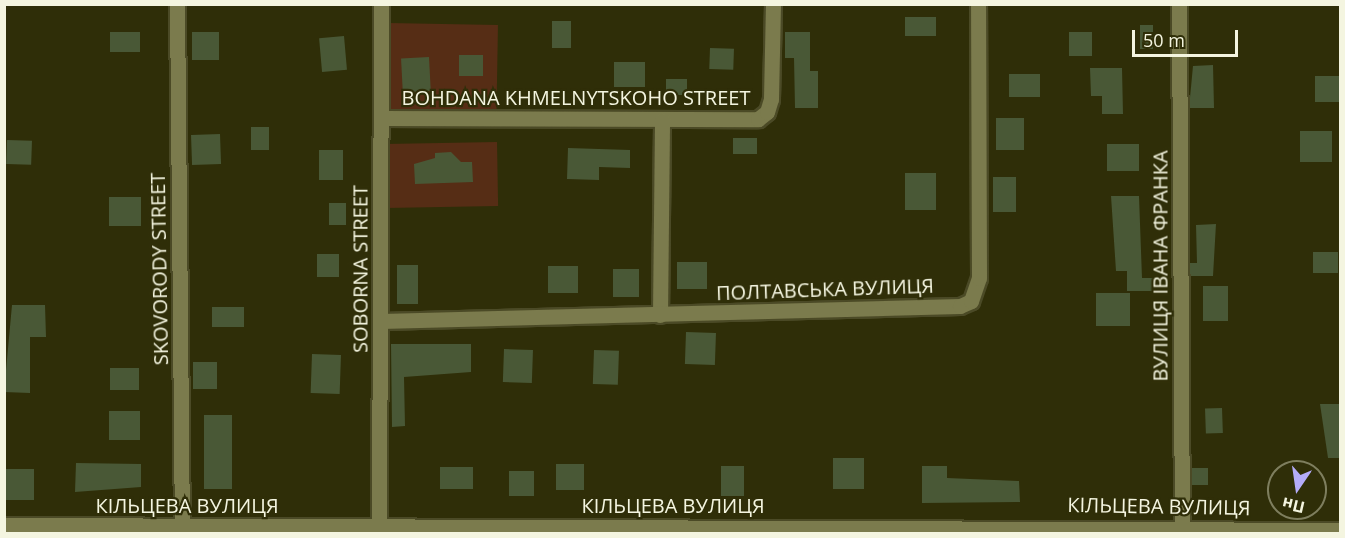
<!DOCTYPE html>
<html>
<head>
<meta charset="utf-8">
<style>
	body { margin:0 }
	#map { position:relative; width:1345px; height:538px; overflow:hidden; background:#2f2e08; font-family:"Open Sans",sans-serif }
	div>[style] { position:absolute }
	.green>* { inset:0; background:#562d15; transform-origin:0 0 }
	.building>* { inset:0; background:#495836; transform-origin:0 0 }
	.roads { filter:drop-shadow(2px 0 #4b4a26) drop-shadow(-2px 0 #4b4a26) drop-shadow(0 2px #4b4a26) drop-shadow(0 -2px #4b4a26) }
	.minor>* { height:15px; margin:-7.5px; padding:0 7.5px; transform-origin:7.5px; border-radius:7.5px; background:#7b7b4d }
	span { translate:-50% -50%; white-space:nowrap; text-align:center; line-height:1.15; -webkit-text-stroke:4.5px #2f2e08; paint-order:stroke }
	.street-label { font-size:20px; color:#f4f5e0 }
	.frame { position:absolute; inset:0; border:6px solid #f4f5e0; pointer-events:none }
	.north { position:absolute; left:1267px; top:460px; width:60px; height:60px; box-sizing:border-box; background:#2f2e08; border:2px solid #7e7e5e; border-radius:50%; rotate:193deg; font-size:16px; font-weight:700; line-height:24px; text-align:center; color:#f4f5e0 }
	.north::after { content:''; display:block; margin:auto; width:21px; height:27px; background:#b4acf9; clip-path:polygon(50% 0,100% 100%,50% 72%,0 100%) }
	.scale { position:absolute; left:1132px; top:30px; width:106px; height:27px; box-sizing:border-box; border:3px solid #f4f5e0; border-top:0; padding-left:8px; font-size:18px; line-height:21px; white-space:nowrap; color:#f4f5e0; -webkit-text-stroke:4px #2f2e08; paint-order:stroke }
</style>
</head>
<body>
<div id="map">
	<div class="green">
		<div style="left:388px;top:23px;width:110px;height:86px;rotate:1deg"></div>
		<div style="left:497px;top:142px;width:64px;height:112px;rotate:89deg"></div>
	</div>
	<div class="building">
		<div style="left:905px;top:17px;width:31px;height:19px"></div>
		<div style="left:552px;top:21px;width:19px;height:27px"></div>
		<div style="left:1153px;top:25px;width:24px;height:13px;rotate:90deg"></div>
		<div style="left:110px;top:32px;width:30px;height:20px"></div>
		<div style="left:192px;top:32px;width:27px;height:28px"></div>
		<div style="clip-path:polygon(785px 32px,810px 32px,810px 71px,818px 71px,818px 108px,795px 108px,794px 58px,785px 58px)"></div>
		<div style="left:1069px;top:32px;width:23px;height:24px"></div>
		<div style="left:344px;top:36px;width:34px;height:25px;rotate:85deg"></div>
		<div style="left:710px;top:48px;width:24px;height:21px;rotate:2deg"></div>
		<div style="left:459px;top:55px;width:24px;height:21px"></div>
		<div style="left:429px;top:57px;width:34px;height:28px;rotate:87deg"></div>
		<div style="left:614px;top:62px;width:31px;height:25px"></div>
		<div style="clip-path:polygon(1213px 65px,1214px 108px,1189px 108px,1193px 66px)"></div>
		<div style="clip-path:polygon(1090px 68px,1122px 68px,1123px 114px,1102px 114px,1102px 96px,1091px 96px)"></div>
		<div style="left:1009px;top:74px;width:31px;height:23px"></div>
		<div style="left:1341px;top:76px;width:26px;height:26px;rotate:90deg"></div>
		<div style="left:666px;top:79px;width:21px;height:16px"></div>
		<div style="left:1024px;top:118px;width:32px;height:28px;rotate:90deg"></div>
		<div style="left:251px;top:127px;width:18px;height:23px"></div>
		<div style="left:1300px;top:131px;width:32px;height:31px"></div>
		<div style="left:220px;top:134px;width:30px;height:29px;rotate:88deg"></div>
		<div style="left:733px;top:138px;width:24px;height:16px"></div>
		<div style="left:7px;top:140px;width:25px;height:24px;rotate:2deg"></div>
		<div style="left:1107px;top:144px;width:32px;height:27px"></div>
		<div style="clip-path:polygon(568px 148px,630px 150px,630px 168px,599px 167px,599px 180px,567px 179px)"></div>
		<div style="left:319px;top:150px;width:24px;height:30px"></div>
		<div style="clip-path:polygon(451px 152px,461px 162px,472px 162px,473px 182px,415px 184px,414px 164px,435px 158px,435px 153px)"></div>
		<div style="left:905px;top:173px;width:31px;height:37px"></div>
		<div style="left:1016px;top:177px;width:35px;height:23px;rotate:90deg"></div>
		<div style="clip-path:polygon(1111px 196px,1139px 196px,1142px 278px,1156px 278px,1156px 291px,1127px 291px,1127px 271px,1116px 271px)"></div>
		<div style="left:109px;top:197px;width:32px;height:29px"></div>
		<div style="left:329px;top:203px;width:17px;height:22px"></div>
		<div style="clip-path:polygon(1216px 224px,1213px 276px,1190px 276px,1190px 263px,1197px 263px,1196px 225px)"></div>
		<div style="left:1313px;top:252px;width:25px;height:21px"></div>
		<div style="left:317px;top:254px;width:22px;height:23px"></div>
		<div style="left:677px;top:262px;width:30px;height:27px"></div>
		<div style="left:397px;top:265px;width:21px;height:39px"></div>
		<div style="left:548px;top:266px;width:30px;height:27px"></div>
		<div style="left:613px;top:269px;width:26px;height:28px"></div>
		<div style="left:1203px;top:286px;width:25px;height:35px"></div>
		<div style="left:1130px;top:293px;width:33px;height:34px;rotate:90deg"></div>
		<div style="clip-path:polygon(12px 305px,45px 305px,46px 337px,30px 337px,30px 393px,4px 392px)"></div>
		<div style="left:244px;top:307px;width:20px;height:32px;rotate:90deg"></div>
		<div style="left:686px;top:332px;width:30px;height:32px;rotate:2deg"></div>
		<div style="clip-path:polygon(391px 344px,471px 344px,471px 372px,404px 377px,405px 426px,392px 427px)"></div>
		<div style="left:504px;top:349px;width:29px;height:33px;rotate:2deg"></div>
		<div style="left:594px;top:350px;width:25px;height:34px;rotate:2deg"></div>
		<div style="left:312px;top:354px;width:29px;height:39px;rotate:2deg"></div>
		<div style="left:193px;top:362px;width:24px;height:27px"></div>
		<div style="left:110px;top:368px;width:29px;height:22px"></div>
		<div style="clip-path:polygon(1320px 404px,1341px 404px,1341px 458px,1328px 458px)"></div>
		<div style="left:1222px;top:408px;width:25px;height:17px;rotate:88deg"></div>
		<div style="left:140px;top:411px;width:29px;height:31px;rotate:90deg"></div>
		<div style="left:204px;top:415px;width:28px;height:74px"></div>
		<div style="left:833px;top:458px;width:31px;height:31px"></div>
		<div style="clip-path:polygon(76px 463px,141px 464px,141px 487px,75px 492px)"></div>
		<div style="left:556px;top:464px;width:28px;height:26px"></div>
		<div style="left:744px;top:466px;width:30px;height:23px;rotate:90deg"></div>
		<div style="clip-path:polygon(922px 466px,947px 466px,947px 478px,1019px 481px,1020px 502px,922px 503px)"></div>
		<div style="left:440px;top:467px;width:33px;height:22px"></div>
		<div style="left:1191px;top:468px;width:17px;height:17px"></div>
		<div style="left:4px;top:469px;width:30px;height:31px"></div>
		<div style="left:509px;top:471px;width:25px;height:25px"></div>
	</div>
	<div class="roads">
		<div class="minor">
			<div style="left:177px;top:4px;width:530px;rotate:89.46deg"></div>
			<div style="left:1179px;top:4px;width:530px;rotate:89.68deg"></div>
			<div style="left:382px;top:118px;width:376px;rotate:0.2deg"></div>
			<div style="left:758px;top:119px;width:11px;rotate:-38deg"></div>
			<div style="left:767px;top:112px;width:14px;rotate:-73deg"></div>
			<div style="left:771px;top:99px;width:95px;rotate:-88.8deg"></div>
			<div style="left:660px;top:315px;width:195px;rotate:-89.4deg"></div>
			<div style="left:381px;top:321px;width:579px;rotate:-1.48deg"></div>
			<div style="left:960px;top:306px;width:12px;rotate:-24deg"></div>
			<div style="left:971px;top:301px;width:24px;rotate:-71deg"></div>
			<div style="left:979px;top:278px;width:274px;rotate:-90.2deg"></div>
			<div style="left:4px;top:525px;width:1336px;rotate:0.21deg"></div>
			<div style="left:379px;top:534px;width:530px;rotate:-89.78deg"></div>
		</div>
	</div>
	<div class="street-label">
		<span style="left:576px;top:97px">BOHDANA KHMELNYTSKOHO STREET</span>
		<span style="left:1160px;top:266px;rotate:-90deg">ВУЛИЦЯ ІВАНА ФРАНКА</span>
		<span style="left:159px;top:269px;rotate:-91deg">SKOVORODY STREET</span>
		<span style="left:360px;top:269px;rotate:-90deg">SOBORNA STREET</span>
		<span style="left:825px;top:289px;rotate:-2deg">ПОЛТАВСЬКА ВУЛИЦЯ</span>
		<span style="left:187px;top:505px">КІЛЬЦЕВА ВУЛИЦЯ</span>
		<span style="left:673px;top:505px">КІЛЬЦЕВА ВУЛИЦЯ</span>
		<span style="left:1159px;top:506px;rotate:1deg">КІЛЬЦЕВА ВУЛИЦЯ</span>
	</div>
	<div class="frame"></div>
	<div class="north">Пн</div>
	<div class="scale">50 m</div>
</div>
</body>
</html>
